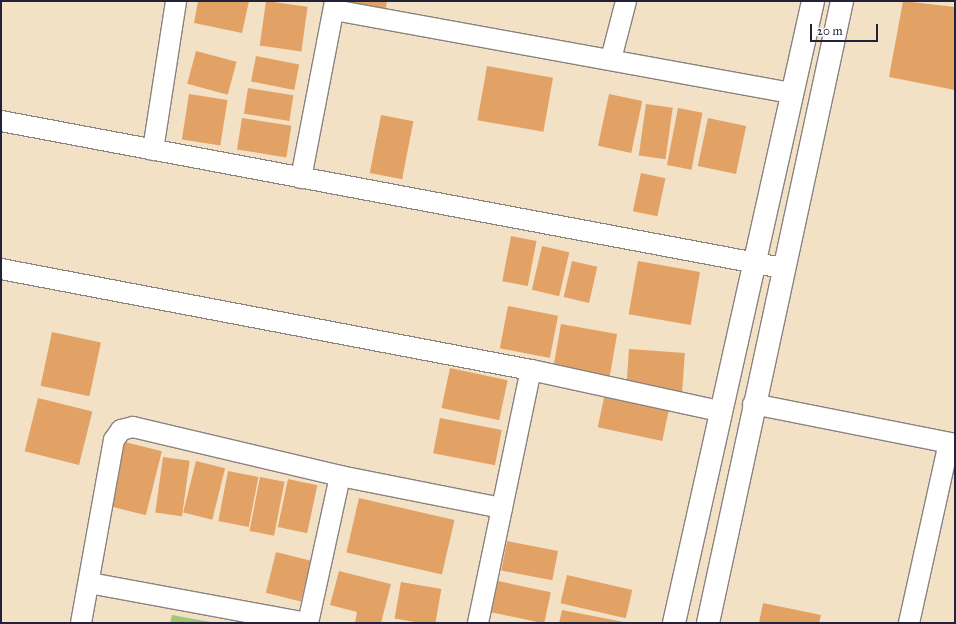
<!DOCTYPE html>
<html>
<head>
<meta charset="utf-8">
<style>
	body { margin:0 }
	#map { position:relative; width:956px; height:624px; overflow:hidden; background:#f3e1c6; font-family:"IM FELL Great Primer",serif }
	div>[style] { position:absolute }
	.green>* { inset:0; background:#9ec976 }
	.building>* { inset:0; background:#e3a265; transform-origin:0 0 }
	.roads { filter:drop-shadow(1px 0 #8a8280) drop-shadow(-1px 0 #8a8280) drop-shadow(0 1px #8a8280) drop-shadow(0 -1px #8a8280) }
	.street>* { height:20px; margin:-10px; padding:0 10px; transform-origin:10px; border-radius:10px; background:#fff }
	.secondary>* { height:22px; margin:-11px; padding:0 11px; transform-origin:11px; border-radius:11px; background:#fff }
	span { translate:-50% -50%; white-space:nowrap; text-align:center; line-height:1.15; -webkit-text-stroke:3px #fff; paint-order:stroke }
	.frame { position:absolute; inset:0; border:2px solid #22223b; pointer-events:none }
	.scale { position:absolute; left:810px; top:24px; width:68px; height:18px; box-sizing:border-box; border:2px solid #22223b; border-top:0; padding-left:5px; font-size:12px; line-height:14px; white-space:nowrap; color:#22223b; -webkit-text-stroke:3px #fff; paint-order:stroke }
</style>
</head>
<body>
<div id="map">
	<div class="green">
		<div style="clip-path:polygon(172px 615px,216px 623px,170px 623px)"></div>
	</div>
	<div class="building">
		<div style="clip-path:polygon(198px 1px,249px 1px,242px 33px,194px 23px)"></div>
		<div style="left:266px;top:1px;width:42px;height:45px;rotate:8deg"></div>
		<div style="clip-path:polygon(345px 1px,387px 1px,385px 13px,344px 4px)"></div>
		<div style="clip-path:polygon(903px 1px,955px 7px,955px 90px,889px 77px)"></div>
		<div style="left:196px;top:51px;width:42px;height:34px;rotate:15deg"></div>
		<div style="left:256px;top:56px;width:44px;height:26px;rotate:11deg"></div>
		<div style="left:487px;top:66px;width:67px;height:55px;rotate:10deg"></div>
		<div style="left:248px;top:88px;width:46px;height:26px;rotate:9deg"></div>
		<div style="left:189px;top:94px;width:39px;height:46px;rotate:9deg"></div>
		<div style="left:609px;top:94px;width:34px;height:53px;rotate:12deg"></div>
		<div style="left:646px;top:104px;width:27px;height:52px;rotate:8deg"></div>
		<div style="left:678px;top:108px;width:25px;height:58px;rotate:11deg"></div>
		<div style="left:381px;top:115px;width:33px;height:59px;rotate:11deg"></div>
		<div style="left:242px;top:118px;width:50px;height:32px;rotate:9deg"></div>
		<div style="left:708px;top:118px;width:39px;height:49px;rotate:12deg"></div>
		<div style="left:641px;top:173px;width:25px;height:39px;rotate:12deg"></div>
		<div style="left:511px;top:236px;width:26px;height:46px;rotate:11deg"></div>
		<div style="left:542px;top:246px;width:28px;height:45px;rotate:13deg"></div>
		<div style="left:572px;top:261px;width:26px;height:37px;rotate:13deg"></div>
		<div style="left:638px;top:261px;width:63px;height:54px;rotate:10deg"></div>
		<div style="left:508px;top:306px;width:51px;height:43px;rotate:11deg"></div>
		<div style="left:561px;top:324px;width:57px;height:46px;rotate:10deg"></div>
		<div style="left:52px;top:332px;width:50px;height:55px;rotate:12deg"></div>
		<div style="left:629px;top:349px;width:56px;height:40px;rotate:4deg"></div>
		<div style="left:450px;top:368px;width:59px;height:41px;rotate:12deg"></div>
		<div style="left:605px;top:393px;width:66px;height:35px;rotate:12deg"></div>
		<div style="left:38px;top:398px;width:56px;height:55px;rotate:14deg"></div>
		<div style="left:440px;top:418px;width:63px;height:36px;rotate:11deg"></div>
		<div style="left:125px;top:442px;width:38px;height:66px;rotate:14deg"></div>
		<div style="left:163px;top:457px;width:27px;height:56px;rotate:8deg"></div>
		<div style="left:196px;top:461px;width:30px;height:53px;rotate:14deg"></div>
		<div style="left:228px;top:471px;width:31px;height:51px;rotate:11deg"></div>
		<div style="left:260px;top:477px;width:25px;height:55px;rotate:11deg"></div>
		<div style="left:288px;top:479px;width:30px;height:49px;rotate:12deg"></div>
		<div style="left:359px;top:498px;width:98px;height:56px;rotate:13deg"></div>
		<div style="left:507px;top:541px;width:52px;height:30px;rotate:11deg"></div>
		<div style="left:276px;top:552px;width:36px;height:42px;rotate:14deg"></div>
		<div style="clip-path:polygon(339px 571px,391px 584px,381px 623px,355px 623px,357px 612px,330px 605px)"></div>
		<div style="left:567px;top:575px;width:67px;height:29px;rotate:13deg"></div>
		<div style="left:498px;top:581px;width:54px;height:32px;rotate:12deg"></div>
		<div style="left:401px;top:582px;width:41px;height:37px;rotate:10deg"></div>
		<div style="clip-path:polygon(763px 603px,821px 615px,819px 623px,759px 623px)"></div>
		<div style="clip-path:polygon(562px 610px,624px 622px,624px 623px,559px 623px)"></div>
	</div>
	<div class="roads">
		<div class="street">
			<div style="left:334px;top:10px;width:465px;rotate:10.3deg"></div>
			<div style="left:611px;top:59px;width:60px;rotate:-75.5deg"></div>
			<div style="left:1px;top:121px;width:796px;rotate:10.65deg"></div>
			<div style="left:153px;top:150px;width:151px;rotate:-81.2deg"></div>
			<div style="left:301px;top:178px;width:180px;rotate:-79.1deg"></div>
			<div style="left:1px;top:269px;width:540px;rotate:10.79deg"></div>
			<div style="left:531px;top:370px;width:192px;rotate:12.3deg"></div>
			<div style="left:753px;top:404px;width:206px;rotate:11.2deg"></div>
			<div style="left:89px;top:583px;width:223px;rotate:10.4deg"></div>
			<div style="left:81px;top:623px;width:186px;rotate:-79.8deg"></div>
			<div style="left:114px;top:440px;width:12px;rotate:-55deg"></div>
			<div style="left:121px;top:430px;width:12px;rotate:-14deg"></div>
			<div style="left:133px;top:427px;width:213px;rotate:13.3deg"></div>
			<div style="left:340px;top:476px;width:165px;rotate:11.2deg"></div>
			<div style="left:308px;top:623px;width:150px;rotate:-77.7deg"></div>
			<div style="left:478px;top:623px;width:258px;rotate:-78.2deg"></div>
			<div style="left:909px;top:623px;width:184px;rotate:-77.5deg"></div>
		</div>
		<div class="secondary">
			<div style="left:674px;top:623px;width:637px;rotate:-77.4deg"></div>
			<div style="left:708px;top:623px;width:636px;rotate:-77.84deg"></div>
		</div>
	</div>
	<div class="frame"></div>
	<div class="scale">20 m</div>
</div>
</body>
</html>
